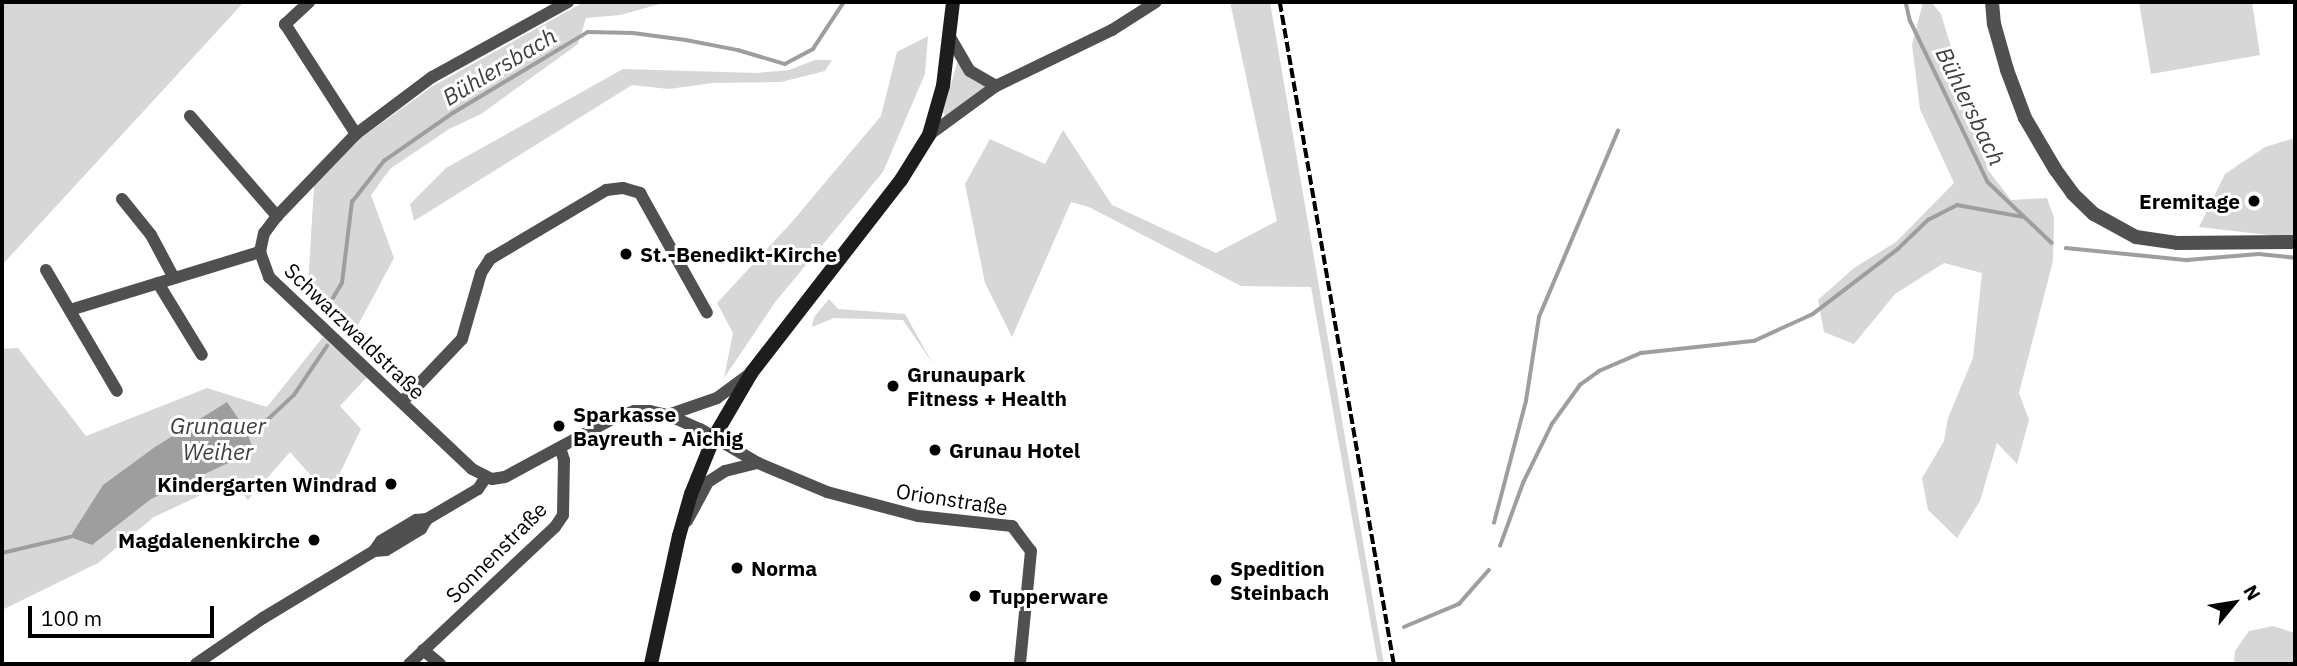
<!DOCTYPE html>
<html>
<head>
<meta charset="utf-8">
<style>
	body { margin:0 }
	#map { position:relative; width:2297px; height:666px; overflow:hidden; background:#fff; font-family:"IBM Plex Sans",sans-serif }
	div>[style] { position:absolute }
	.green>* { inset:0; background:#d7d7d7 }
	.water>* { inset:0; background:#9e9e9e }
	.stream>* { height:3.5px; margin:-1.75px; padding:0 1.75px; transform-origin:1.75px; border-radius:1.75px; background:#9e9e9e }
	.minor>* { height:12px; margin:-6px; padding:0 6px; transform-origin:6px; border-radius:6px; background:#505050 }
	.tertiary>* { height:14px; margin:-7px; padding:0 7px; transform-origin:7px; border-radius:7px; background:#505050 }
	.secondary>* { height:14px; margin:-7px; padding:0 7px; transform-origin:7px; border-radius:7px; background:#1d1d1d }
	.rail>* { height:3.5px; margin-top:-1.75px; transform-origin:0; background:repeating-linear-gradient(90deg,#000 0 10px,transparent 0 13.5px) }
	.dots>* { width:19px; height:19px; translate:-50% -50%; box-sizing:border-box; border:4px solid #fff; border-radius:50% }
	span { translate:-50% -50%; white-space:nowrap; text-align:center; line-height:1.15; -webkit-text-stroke:6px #fff; paint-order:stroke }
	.poi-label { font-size:21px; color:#000; font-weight:700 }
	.right { translate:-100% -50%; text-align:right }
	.left { translate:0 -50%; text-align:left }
	.street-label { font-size:21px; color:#000 }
	.water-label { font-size:23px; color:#3f3f3f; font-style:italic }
	.frame { position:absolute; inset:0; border:4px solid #000; pointer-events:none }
	.north { position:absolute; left:2199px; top:568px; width:70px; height:70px; -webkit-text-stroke:5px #fff; paint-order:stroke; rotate:60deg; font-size:19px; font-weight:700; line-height:28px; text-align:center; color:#000 }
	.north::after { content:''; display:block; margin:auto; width:24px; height:32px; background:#000; clip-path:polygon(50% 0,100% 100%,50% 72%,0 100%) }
	.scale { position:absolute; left:28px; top:606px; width:186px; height:32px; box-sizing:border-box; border:4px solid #000; border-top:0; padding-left:9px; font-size:21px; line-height:24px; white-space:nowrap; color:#000; -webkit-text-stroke:5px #fff; paint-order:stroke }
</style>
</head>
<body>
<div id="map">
	<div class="green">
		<div style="clip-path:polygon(2px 2px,244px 2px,2px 265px)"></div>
		<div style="clip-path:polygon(584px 2px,667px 2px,620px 15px,586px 18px,578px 44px,481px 114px,449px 129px,390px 169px,371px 195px,394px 258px,357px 327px,308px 287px,314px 186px,361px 138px,433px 86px)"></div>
		<div style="clip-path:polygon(1230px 2px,1270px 2px,1384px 664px,1378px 664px,1311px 287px,1241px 286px,1089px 207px,1071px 202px,1012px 337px,985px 283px,965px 184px,990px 139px,1045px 164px,1063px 130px,1112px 205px,1216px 253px,1277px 221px)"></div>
		<div style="clip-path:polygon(1923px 2px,1931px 2px,1941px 14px,1988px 170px,2011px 200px,2047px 198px,2054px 218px,2053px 261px,2019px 393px,2029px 420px,2017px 464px,1997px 443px,1980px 501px,1957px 538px,1928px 510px,1922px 478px,1944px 441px,1948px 418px,1973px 358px,1982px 273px,1944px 263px,1895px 294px,1854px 344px,1824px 332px,1818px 300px,1854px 268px,1896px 242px,1954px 183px,1920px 109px,1912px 45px)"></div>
		<div style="clip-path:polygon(2139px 2px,2252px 2px,2260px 55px,2151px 74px)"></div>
		<div style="clip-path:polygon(928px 36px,925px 74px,883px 172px,776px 301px,724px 378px,733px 333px,717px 303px,791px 223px,881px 116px,897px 52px)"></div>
		<div style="clip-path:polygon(959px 56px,989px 86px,945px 116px,943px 112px)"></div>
		<div style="clip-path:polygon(815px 60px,832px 60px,825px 71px,781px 82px,712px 83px,669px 89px,632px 85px,414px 221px,410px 204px,446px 168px,623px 69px,756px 73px,789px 70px)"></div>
		<div style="clip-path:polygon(2295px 138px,2295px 238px,2199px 227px,2225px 174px,2265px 147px)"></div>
		<div style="clip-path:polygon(829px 299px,838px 309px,905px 314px,933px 364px,903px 320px,834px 318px,812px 327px,814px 317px)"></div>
		<div style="clip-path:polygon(323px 337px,367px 377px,340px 406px,361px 429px,329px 496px,290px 452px,248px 500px,234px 483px,201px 495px,154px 517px,98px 563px,2px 610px,2px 349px,18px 348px,86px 436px,207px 388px,267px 407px)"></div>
		<div style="clip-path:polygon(2273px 626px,2295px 633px,2295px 664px,2234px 664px,2235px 651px,2249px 631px)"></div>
	</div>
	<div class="water">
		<div style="clip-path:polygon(227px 402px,246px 430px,254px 451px,151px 499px,92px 545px,70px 537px,103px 485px,155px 447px)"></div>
	</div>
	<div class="stream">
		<div style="left:1906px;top:2px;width:18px;rotate:77deg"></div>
		<div style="left:1910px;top:20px;width:180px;rotate:64.3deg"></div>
		<div style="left:1988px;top:182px;width:88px;rotate:43.6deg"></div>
		<div style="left:2066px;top:248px;width:122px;rotate:5.7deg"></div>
		<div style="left:2187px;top:260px;width:72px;rotate:-4.8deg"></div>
		<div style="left:2259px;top:254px;width:36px;rotate:6deg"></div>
		<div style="left:333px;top:298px;width:17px;rotate:-59deg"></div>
		<div style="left:342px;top:283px;width:82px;rotate:-83deg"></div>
		<div style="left:352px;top:202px;width:52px;rotate:-52deg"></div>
		<div style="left:384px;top:161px;width:84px;rotate:-34.8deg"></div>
		<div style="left:453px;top:113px;width:157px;rotate:-31deg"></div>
		<div style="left:588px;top:32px;width:45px;rotate:1.3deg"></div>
		<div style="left:633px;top:33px;width:53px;rotate:7.5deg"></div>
		<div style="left:686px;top:40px;width:53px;rotate:10.9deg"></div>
		<div style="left:738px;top:50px;width:49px;rotate:16.6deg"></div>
		<div style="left:785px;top:64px;width:32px;rotate:-28deg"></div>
		<div style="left:813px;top:49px;width:56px;rotate:-56.6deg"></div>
		<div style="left:264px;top:423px;width:41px;rotate:-43deg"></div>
		<div style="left:294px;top:395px;width:59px;rotate:-56deg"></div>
		<div style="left:246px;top:430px;width:13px;rotate:-39deg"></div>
		<div style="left:1494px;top:523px;width:126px;rotate:-75.3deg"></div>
		<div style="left:1526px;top:401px;width:85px;rotate:-81.2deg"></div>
		<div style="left:1539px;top:317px;width:202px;rotate:-67deg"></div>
		<div style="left:1500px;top:546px;width:67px;rotate:-69.9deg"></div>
		<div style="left:1523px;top:483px;width:66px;rotate:-63.8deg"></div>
		<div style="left:1552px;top:424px;width:48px;rotate:-54.3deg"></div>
		<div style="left:1580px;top:385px;width:24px;rotate:-36deg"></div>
		<div style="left:1599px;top:371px;width:46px;rotate:-23.2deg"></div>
		<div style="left:1641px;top:353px;width:114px;rotate:-6.1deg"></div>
		<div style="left:1754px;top:341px;width:65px;rotate:-24.6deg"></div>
		<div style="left:1813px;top:314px;width:107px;rotate:-37.4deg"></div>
		<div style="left:1898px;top:249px;width:42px;rotate:-44deg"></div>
		<div style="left:1928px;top:220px;width:33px;rotate:-27deg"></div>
		<div style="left:1957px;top:205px;width:68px;rotate:10.2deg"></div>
		<div style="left:2px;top:553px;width:70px;rotate:-13.2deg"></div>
		<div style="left:1404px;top:627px;width:60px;rotate:-22.7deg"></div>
		<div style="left:1459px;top:604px;width:45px;rotate:-48.6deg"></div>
	</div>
	<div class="minor">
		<div style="left:309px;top:2px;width:33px;rotate:137deg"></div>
		<div style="left:285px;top:24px;width:131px;rotate:57.2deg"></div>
		<div style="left:568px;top:2px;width:155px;rotate:151.1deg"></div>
		<div style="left:432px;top:77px;width:95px;rotate:143.1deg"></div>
		<div style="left:356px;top:134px;width:114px;rotate:133.9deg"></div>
		<div style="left:277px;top:216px;width:21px;rotate:127deg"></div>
		<div style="left:264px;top:233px;width:19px;rotate:102deg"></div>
		<div style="left:260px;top:252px;width:27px;rotate:70deg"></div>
		<div style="left:269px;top:277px;width:279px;rotate:43.4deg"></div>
		<div style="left:472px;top:469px;width:22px;rotate:27deg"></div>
		<div style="left:492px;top:479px;width:13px;rotate:-9deg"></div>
		<div style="left:505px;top:477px;width:126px;rotate:-28.4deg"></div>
		<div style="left:616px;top:417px;width:19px;rotate:-18deg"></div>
		<div style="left:634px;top:411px;width:16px"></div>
		<div style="left:650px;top:411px;width:18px;rotate:13deg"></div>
		<div style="left:668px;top:415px;width:35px;rotate:24deg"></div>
		<div style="left:700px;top:429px;width:67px;rotate:30.4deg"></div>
		<div style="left:758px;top:463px;width:75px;rotate:22.8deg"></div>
		<div style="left:827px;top:492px;width:94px;rotate:14.8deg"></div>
		<div style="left:918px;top:516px;width:95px;rotate:6.1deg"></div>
		<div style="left:1012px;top:526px;width:31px;rotate:53deg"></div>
		<div style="left:1031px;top:551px;width:114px;rotate:95.6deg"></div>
		<div style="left:950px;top:37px;width:39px;rotate:60deg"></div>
		<div style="left:970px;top:71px;width:30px;rotate:30deg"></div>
		<div style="left:190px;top:116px;width:133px;rotate:49deg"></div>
		<div style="left:929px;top:135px;width:83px;rotate:-36.2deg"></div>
		<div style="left:996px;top:86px;width:129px;rotate:-25.8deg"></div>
		<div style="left:1112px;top:30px;width:52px;rotate:-32.5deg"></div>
		<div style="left:122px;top:199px;width:46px;rotate:51.1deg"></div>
		<div style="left:151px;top:235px;width:49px;rotate:61.9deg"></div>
		<div style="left:46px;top:270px;width:140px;rotate:59.6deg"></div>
		<div style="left:158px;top:283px;width:84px;rotate:58.6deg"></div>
		<div style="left:70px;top:310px;width:199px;rotate:-17deg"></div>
		<div style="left:402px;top:402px;width:87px;rotate:-46.4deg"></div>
		<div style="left:462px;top:339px;width:69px;rotate:-73.9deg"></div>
		<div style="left:481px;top:273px;width:17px;rotate:-57deg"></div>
		<div style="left:490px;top:259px;width:135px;rotate:-30.7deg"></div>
		<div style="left:606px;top:190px;width:17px;rotate:-7deg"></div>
		<div style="left:623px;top:188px;width:18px;rotate:16deg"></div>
		<div style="left:640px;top:193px;width:137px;rotate:60.8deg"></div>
		<div style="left:668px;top:415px;width:52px;rotate:-19.1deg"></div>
		<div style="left:717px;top:398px;width:42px;rotate:-36.3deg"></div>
		<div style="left:687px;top:521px;width:44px;rotate:-61.7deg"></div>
		<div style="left:708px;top:482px;width:20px;rotate:-33deg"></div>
		<div style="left:725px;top:471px;width:34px;rotate:-14deg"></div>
		<div style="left:374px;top:551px;width:12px;rotate:-5deg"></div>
		<div style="left:386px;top:550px;width:41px;rotate:-31deg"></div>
		<div style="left:421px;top:529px;width:12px;rotate:-59deg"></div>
		<div style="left:423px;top:650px;width:22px;rotate:39deg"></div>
		<div style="left:196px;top:664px;width:81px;rotate:-34.5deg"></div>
		<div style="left:263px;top:618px;width:130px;rotate:-31.1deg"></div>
		<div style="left:374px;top:551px;width:12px;rotate:-55deg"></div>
		<div style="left:381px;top:541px;width:41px;rotate:-31deg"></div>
		<div style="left:416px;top:520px;width:11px;rotate:-5deg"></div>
		<div style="left:427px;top:519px;width:59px;rotate:-30.5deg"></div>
		<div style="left:478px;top:489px;width:14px;rotate:-56deg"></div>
		<div style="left:409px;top:664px;width:200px;rotate:-43.2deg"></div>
		<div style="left:555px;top:527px;width:14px;rotate:-56deg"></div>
		<div style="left:563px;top:515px;width:55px;rotate:-89deg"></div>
		<div style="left:564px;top:460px;width:13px;rotate:-108deg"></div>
	</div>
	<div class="tertiary">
		<div style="left:1992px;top:2px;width:22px;rotate:85deg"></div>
		<div style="left:1994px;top:24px;width:48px;rotate:74.2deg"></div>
		<div style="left:2007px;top:70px;width:51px;rotate:69.4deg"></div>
		<div style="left:2025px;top:118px;width:59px;rotate:59.5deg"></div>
		<div style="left:2055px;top:169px;width:31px;rotate:54deg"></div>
		<div style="left:2073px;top:194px;width:29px;rotate:44deg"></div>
		<div style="left:2094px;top:214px;width:48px;rotate:28.7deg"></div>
		<div style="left:2136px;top:237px;width:41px;rotate:8.3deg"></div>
		<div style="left:2177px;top:243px;width:118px;rotate:-0.5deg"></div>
	</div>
	<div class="secondary">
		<div style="left:651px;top:664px;width:131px;rotate:-77.7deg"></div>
		<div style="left:679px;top:536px;width:44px;rotate:-74.1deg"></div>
		<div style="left:691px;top:494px;width:61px;rotate:-68deg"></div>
		<div style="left:714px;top:437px;width:75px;rotate:-59.7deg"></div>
		<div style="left:752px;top:372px;width:243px;rotate:-52.2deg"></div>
		<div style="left:901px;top:180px;width:53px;rotate:-58.1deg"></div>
		<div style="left:929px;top:135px;width:51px;rotate:-74.1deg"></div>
		<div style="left:943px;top:86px;width:85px;rotate:-83.2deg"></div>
	</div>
	<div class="rail">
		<div style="left:1280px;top:2px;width:672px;rotate:80.23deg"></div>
	</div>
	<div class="dots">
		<div style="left:2254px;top:201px;background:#000"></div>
		<div style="left:626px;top:254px;background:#000"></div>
		<div style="left:893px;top:386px;background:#000"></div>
		<div style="left:559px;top:426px;background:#000"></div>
		<div style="left:935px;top:450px;background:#000"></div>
		<div style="left:391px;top:484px;background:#000"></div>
		<div style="left:314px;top:540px;background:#000"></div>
		<div style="left:737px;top:568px;background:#000"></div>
		<div style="left:1216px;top:580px;background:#000"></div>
		<div style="left:975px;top:596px;background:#000"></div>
	</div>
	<div class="poi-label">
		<span class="right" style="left:2240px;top:201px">Eremitage</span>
		<span class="left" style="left:640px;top:254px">St.-Benedikt-Kirche</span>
		<span class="left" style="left:907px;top:386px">Grunaupark<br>Fitness + Health</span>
		<span class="left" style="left:573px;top:426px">Sparkasse<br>Bayreuth - Aichig</span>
		<span class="left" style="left:949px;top:450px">Grunau Hotel</span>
		<span class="right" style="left:377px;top:484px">Kindergarten Windrad</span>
		<span class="right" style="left:300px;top:540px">Magdalenenkirche</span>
		<span class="left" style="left:751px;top:568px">Norma</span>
		<span class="left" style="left:1230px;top:580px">Spedition<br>Steinbach</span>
		<span class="left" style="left:989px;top:596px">Tupperware</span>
	</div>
	<div class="street-label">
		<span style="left:355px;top:331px;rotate:44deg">Schwarzwaldstraße</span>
		<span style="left:952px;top:499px;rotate:9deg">Orionstraße</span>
		<span style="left:496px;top:552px;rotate:-45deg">Sonnenstraße</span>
	</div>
	<div class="water-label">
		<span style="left:499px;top:66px;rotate:-31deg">Bühlersbach</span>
		<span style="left:1971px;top:106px;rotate:64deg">Bühlersbach</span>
		<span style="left:218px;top:438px">Grunauer<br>Weiher</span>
	</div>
	<div class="frame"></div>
	<div class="north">N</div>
	<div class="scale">100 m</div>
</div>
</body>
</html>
